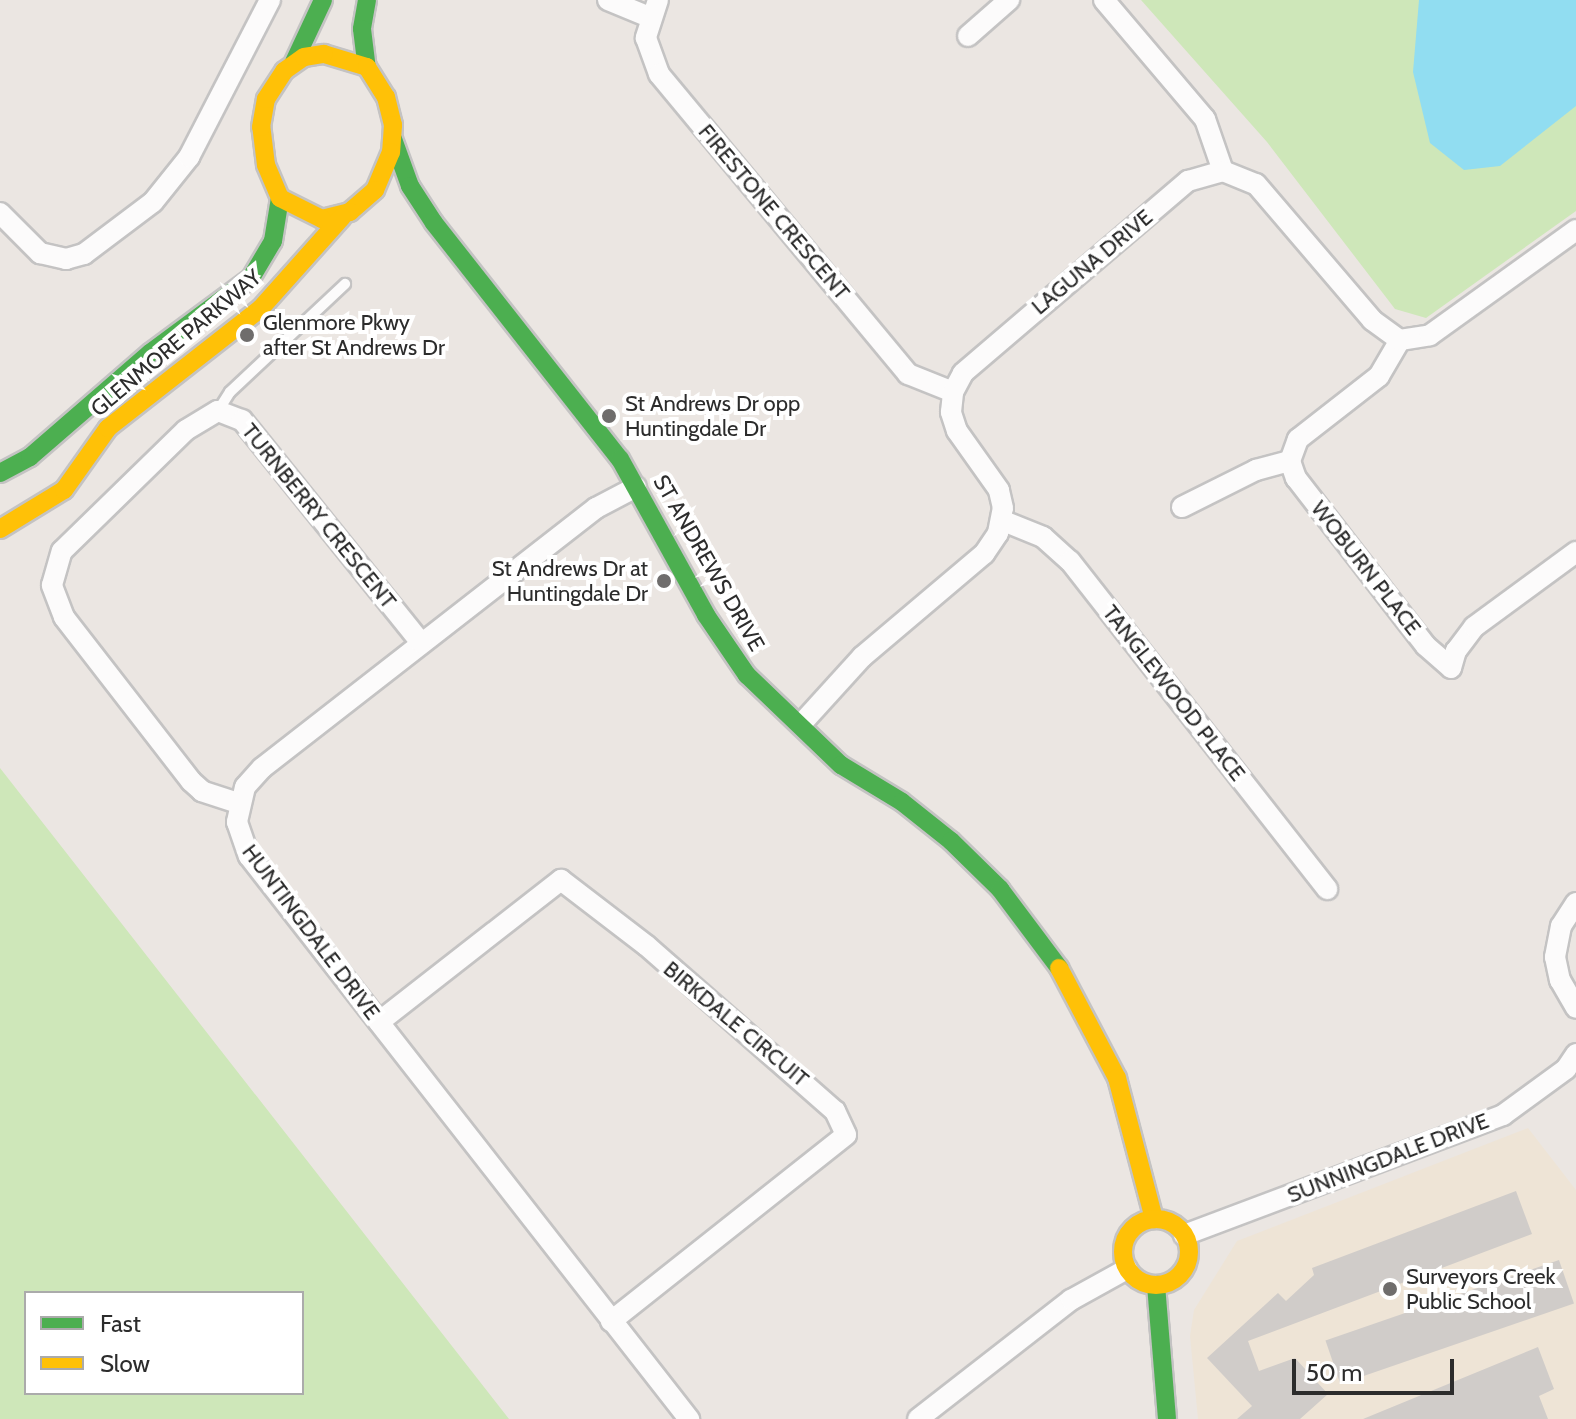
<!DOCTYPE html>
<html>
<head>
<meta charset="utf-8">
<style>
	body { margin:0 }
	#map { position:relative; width:1576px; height:1419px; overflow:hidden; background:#ebe6e2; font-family:Cabin,sans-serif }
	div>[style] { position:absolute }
	.education>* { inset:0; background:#eee4d6 }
	.green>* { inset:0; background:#cee7b9 }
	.water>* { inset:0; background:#91ddf1 }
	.building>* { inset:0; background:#d0ccc9; transform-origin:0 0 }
	.roads { filter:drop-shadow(2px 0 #c4c3c3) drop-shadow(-2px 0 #c4c3c3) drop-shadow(0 2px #c4c3c3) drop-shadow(0 -2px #c4c3c3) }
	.lane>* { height:10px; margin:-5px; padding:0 5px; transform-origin:5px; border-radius:5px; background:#fcfbfb }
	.street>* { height:20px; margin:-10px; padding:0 10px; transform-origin:10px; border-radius:10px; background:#fcfbfb }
	.fast>* { height:18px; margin:-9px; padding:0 9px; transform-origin:9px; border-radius:9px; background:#4caf50 }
	.slow>* { height:18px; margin:-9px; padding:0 9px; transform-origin:9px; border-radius:9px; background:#ffc107 }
	.slow>.ring { margin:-9px; padding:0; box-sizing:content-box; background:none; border:18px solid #ffc107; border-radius:50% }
	.dots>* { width:22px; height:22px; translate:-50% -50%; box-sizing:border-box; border:4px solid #fff; border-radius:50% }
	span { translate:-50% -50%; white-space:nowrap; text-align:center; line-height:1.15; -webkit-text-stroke:8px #fff; paint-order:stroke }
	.street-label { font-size:22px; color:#2c2c2c }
	.poi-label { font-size:22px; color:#2c2c2c }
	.left { translate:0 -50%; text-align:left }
	.right { translate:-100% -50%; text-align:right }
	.legend { position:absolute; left:24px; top:1291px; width:280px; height:104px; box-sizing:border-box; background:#fff; border:2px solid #ababab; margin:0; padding:10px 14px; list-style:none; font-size:24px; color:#2c2c2c }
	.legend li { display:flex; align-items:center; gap:16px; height:40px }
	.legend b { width:40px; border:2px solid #ababab }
	.scale { position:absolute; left:1292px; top:1359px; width:162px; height:36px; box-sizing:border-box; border:4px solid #2c2c2c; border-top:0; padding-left:10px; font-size:24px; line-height:28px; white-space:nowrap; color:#2c2c2c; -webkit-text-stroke:6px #fff; paint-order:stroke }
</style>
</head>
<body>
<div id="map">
	<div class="education">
		<div style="clip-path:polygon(1528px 1128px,1576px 1190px,1576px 1419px,1198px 1419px,1190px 1336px,1194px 1310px,1237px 1241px)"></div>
	</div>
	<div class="green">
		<div style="clip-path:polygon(1141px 0,1576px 0,1576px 211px,1426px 318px,1395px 309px,1267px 142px)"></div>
		<div style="clip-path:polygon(evenodd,0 768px,509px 1419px,0 1419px,0 768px,26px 1293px,302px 1293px,302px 1393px,26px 1393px,26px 1293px)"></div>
	</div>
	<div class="water">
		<div style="clip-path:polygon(1419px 0,1576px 0,1576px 106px,1500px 166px,1464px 170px,1430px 143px,1413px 72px)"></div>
	</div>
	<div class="building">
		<div style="clip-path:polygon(1516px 1191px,1532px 1234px,1248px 1341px,1259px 1371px,1295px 1358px,1328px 1394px,1300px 1419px,1237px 1419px,1252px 1406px,1207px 1358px,1278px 1293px,1286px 1301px,1314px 1275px,1312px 1268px)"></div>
		<div style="left:1559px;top:1260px;width:46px;height:247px;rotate:71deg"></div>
		<div style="clip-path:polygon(1538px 1347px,1554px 1389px,1539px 1396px,1548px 1419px,1363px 1419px)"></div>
	</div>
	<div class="roads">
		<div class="lane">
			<div style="left:218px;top:411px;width:22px;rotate:-58deg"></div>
			<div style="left:230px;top:392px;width:158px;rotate:-43.2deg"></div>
		</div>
		<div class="street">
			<div style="left:608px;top:0;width:44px;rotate:22.5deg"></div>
			<div style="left:658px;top:0;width:40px;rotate:108deg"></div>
			<div style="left:646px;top:38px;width:38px;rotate:70deg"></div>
			<div style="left:659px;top:74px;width:390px;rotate:50.3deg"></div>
			<div style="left:908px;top:374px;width:48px;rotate:21.8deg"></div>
			<div style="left:1104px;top:0;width:156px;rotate:49.7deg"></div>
			<div style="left:1205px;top:119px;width:55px;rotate:70.9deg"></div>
			<div style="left:968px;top:36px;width:55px;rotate:-41.3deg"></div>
			<div style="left:0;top:213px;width:57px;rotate:45deg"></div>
			<div style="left:40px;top:253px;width:27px;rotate:13deg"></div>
			<div style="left:66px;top:259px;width:19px;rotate:-16deg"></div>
			<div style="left:84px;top:254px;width:86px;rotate:-37deg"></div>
			<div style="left:153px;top:202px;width:58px;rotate:-51.3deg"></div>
			<div style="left:189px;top:157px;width:177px;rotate:-62.7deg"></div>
			<div style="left:1400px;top:340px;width:42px;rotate:120.3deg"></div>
			<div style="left:1379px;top:376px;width:103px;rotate:142.1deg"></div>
			<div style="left:1298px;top:439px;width:23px;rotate:110deg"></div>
			<div style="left:1290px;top:461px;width:18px;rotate:71deg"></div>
			<div style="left:1296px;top:478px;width:212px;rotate:52.3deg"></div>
			<div style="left:1426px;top:646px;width:33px;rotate:41deg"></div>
			<div style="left:1451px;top:668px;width:18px;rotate:-74deg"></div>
			<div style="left:1456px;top:651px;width:30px;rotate:-53deg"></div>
			<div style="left:1474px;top:627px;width:127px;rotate:-36.3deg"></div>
			<div style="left:636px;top:487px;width:45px;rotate:152.3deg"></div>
			<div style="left:596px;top:508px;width:423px;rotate:142.1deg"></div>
			<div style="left:262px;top:768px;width:25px;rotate:132deg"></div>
			<div style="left:245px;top:787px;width:36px;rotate:103deg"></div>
			<div style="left:237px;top:822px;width:36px;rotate:71deg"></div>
			<div style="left:249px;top:856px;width:715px;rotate:51.99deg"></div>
			<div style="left:1182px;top:507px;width:83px;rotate:-26.6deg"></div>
			<div style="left:1256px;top:470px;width:35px;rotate:-15deg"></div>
			<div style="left:1001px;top:520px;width:45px;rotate:22deg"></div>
			<div style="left:1043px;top:537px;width:36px;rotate:42deg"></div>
			<div style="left:1070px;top:561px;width:417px;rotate:51.9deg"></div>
			<div style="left:802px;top:723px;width:89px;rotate:-47.7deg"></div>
			<div style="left:862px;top:657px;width:160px;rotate:-40.2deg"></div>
			<div style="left:984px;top:554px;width:25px;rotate:-56deg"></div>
			<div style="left:998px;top:533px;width:25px;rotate:-79deg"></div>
			<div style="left:1003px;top:508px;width:18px;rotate:-103deg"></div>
			<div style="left:999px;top:490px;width:72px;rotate:-125.4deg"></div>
			<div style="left:957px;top:431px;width:20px;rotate:-108deg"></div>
			<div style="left:951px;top:412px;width:20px;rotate:-84deg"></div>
			<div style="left:953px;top:392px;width:21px;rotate:-62deg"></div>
			<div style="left:963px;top:373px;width:296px;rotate:-40.5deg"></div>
			<div style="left:1188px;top:181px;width:36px;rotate:-16deg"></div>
			<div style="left:1223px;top:171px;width:35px;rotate:22deg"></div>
			<div style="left:1256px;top:184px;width:179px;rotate:49.5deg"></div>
			<div style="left:1372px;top:320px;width:34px;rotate:36deg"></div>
			<div style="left:1400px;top:340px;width:30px;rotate:-9deg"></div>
			<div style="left:1430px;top:335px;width:180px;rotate:-35.7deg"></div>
			<div style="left:238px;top:803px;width:38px;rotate:-162deg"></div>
			<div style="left:202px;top:791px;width:15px;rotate:-138deg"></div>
			<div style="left:191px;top:781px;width:207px;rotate:-127.8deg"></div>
			<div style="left:64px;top:617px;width:34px;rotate:-111deg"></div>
			<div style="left:52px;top:585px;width:35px;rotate:-74deg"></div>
			<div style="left:62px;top:551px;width:173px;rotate:-44.3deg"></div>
			<div style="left:186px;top:430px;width:37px;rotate:-31deg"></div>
			<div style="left:218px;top:411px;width:26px;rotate:21deg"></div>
			<div style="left:242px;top:420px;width:286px;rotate:51.2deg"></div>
			<div style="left:1576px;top:903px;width:27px;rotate:123deg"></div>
			<div style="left:1561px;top:926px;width:32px;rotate:101deg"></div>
			<div style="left:1555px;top:957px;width:24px;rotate:78deg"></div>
			<div style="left:1560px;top:980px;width:32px;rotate:60deg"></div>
			<div style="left:379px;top:1022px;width:231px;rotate:-38deg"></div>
			<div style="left:561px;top:880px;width:108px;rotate:37.5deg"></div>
			<div style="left:647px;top:946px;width:250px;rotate:41.3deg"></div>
			<div style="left:835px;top:1111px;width:26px;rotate:65deg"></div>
			<div style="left:846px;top:1135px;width:300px;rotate:141.6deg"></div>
			<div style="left:1184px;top:1235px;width:341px;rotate:-20.6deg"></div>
			<div style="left:1503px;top:1115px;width:78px;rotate:-36.1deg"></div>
			<div style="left:1566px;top:1069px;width:18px;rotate:-56deg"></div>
			<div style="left:918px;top:1419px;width:194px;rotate:-37.9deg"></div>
			<div style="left:1071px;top:1300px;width:64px;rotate:-29deg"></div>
		</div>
		<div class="fast">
			<div style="left:367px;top:0;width:29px;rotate:100deg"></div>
			<div style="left:362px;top:29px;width:38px;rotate:83deg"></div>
			<div style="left:294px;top:62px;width:68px;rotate:-64.9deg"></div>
			<div style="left:393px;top:139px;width:50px;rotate:70.1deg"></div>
			<div style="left:410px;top:186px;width:44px;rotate:57deg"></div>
			<div style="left:434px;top:223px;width:300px;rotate:51.8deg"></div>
			<div style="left:620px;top:459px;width:178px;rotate:61.1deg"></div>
			<div style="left:706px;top:615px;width:73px;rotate:55.7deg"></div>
			<div style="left:747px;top:675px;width:130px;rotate:43.8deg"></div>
			<div style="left:841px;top:765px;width:71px;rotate:31.2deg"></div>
			<div style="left:902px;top:802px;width:63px;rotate:38.5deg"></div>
			<div style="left:951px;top:841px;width:69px;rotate:44.4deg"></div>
			<div style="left:1000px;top:889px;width:99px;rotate:53.2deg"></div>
			<div style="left:0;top:473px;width:34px;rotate:-28deg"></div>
			<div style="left:30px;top:457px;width:159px;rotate:-40.9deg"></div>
			<div style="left:150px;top:353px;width:126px;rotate:-36.6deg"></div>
			<div style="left:251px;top:278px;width:43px;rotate:-59.3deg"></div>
			<div style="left:273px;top:241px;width:44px;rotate:-80.8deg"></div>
			<div style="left:1156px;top:1285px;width:134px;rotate:85.3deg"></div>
		</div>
		<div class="slow">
			<div style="left:324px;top:54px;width:45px;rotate:16.8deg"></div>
			<div style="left:367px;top:67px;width:36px;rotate:58deg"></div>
			<div style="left:386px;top:97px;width:29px;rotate:76deg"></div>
			<div style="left:393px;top:125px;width:27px;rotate:94deg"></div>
			<div style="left:391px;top:152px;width:41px;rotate:112.8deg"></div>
			<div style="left:375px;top:190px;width:33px;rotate:139deg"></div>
			<div style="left:350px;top:212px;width:29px;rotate:166deg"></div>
			<div style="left:322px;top:219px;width:47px;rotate:-153.4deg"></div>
			<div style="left:280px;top:198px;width:36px;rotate:-113deg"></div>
			<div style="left:266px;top:165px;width:38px;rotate:-97deg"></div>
			<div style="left:261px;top:127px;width:28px;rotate:-80deg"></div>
			<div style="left:266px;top:99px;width:33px;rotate:-57deg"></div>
			<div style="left:284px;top:71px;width:24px;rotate:-35deg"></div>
			<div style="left:304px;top:57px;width:20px;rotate:-9deg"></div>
			<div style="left:0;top:529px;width:75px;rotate:-31.4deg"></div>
			<div style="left:64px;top:490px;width:76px;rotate:-54.6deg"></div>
			<div style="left:108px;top:428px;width:194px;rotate:-38.1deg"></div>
			<div style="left:261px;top:308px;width:122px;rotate:-48.3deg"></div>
			<div style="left:1059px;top:968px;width:124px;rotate:62.2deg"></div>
			<div style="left:1117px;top:1078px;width:146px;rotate:75.3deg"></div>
			<div class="ring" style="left:1123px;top:1219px;width:48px;height:48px"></div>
		</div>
	</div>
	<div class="dots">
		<div style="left:247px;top:335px;background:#6f6d6c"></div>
		<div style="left:609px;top:416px;background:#6f6d6c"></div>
		<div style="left:664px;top:581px;background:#6f6d6c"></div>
		<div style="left:1390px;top:1289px;background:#6f6d6c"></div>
	</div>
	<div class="street-label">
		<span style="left:774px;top:212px;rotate:50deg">FIRESTONE CRESCENT</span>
		<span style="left:1092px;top:262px;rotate:-40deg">LAGUNA DRIVE</span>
		<span style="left:176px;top:343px;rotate:-40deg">GLENMORE PARKWAY</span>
		<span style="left:319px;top:516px;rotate:51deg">TURNBERRY CRESCENT</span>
		<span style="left:709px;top:563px;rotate:60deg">ST ANDREWS DRIVE</span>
		<span style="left:1366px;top:568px;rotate:52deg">WOBURN PLACE</span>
		<span style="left:1174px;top:693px;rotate:52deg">TANGLEWOOD PLACE</span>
		<span style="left:311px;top:932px;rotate:53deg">HUNTINGDALE DRIVE</span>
		<span style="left:736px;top:1024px;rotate:40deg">BIRKDALE CIRCUIT</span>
		<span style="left:1388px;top:1158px;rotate:-21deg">SUNNINGDALE DRIVE</span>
	</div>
	<div class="poi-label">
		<span class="left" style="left:263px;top:335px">Glenmore Pkwy<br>after St Andrews Dr</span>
		<span class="left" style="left:625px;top:416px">St Andrews Dr opp<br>Huntingdale Dr</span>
		<span class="right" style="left:648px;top:581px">St Andrews Dr at<br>Huntingdale Dr</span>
		<span class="left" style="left:1406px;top:1289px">Surveyors Creek<br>Public School</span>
	</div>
	<ul class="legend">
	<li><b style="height:10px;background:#4caf50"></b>Fast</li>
	<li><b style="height:10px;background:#ffc107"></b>Slow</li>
	</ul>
	<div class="scale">50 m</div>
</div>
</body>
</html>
